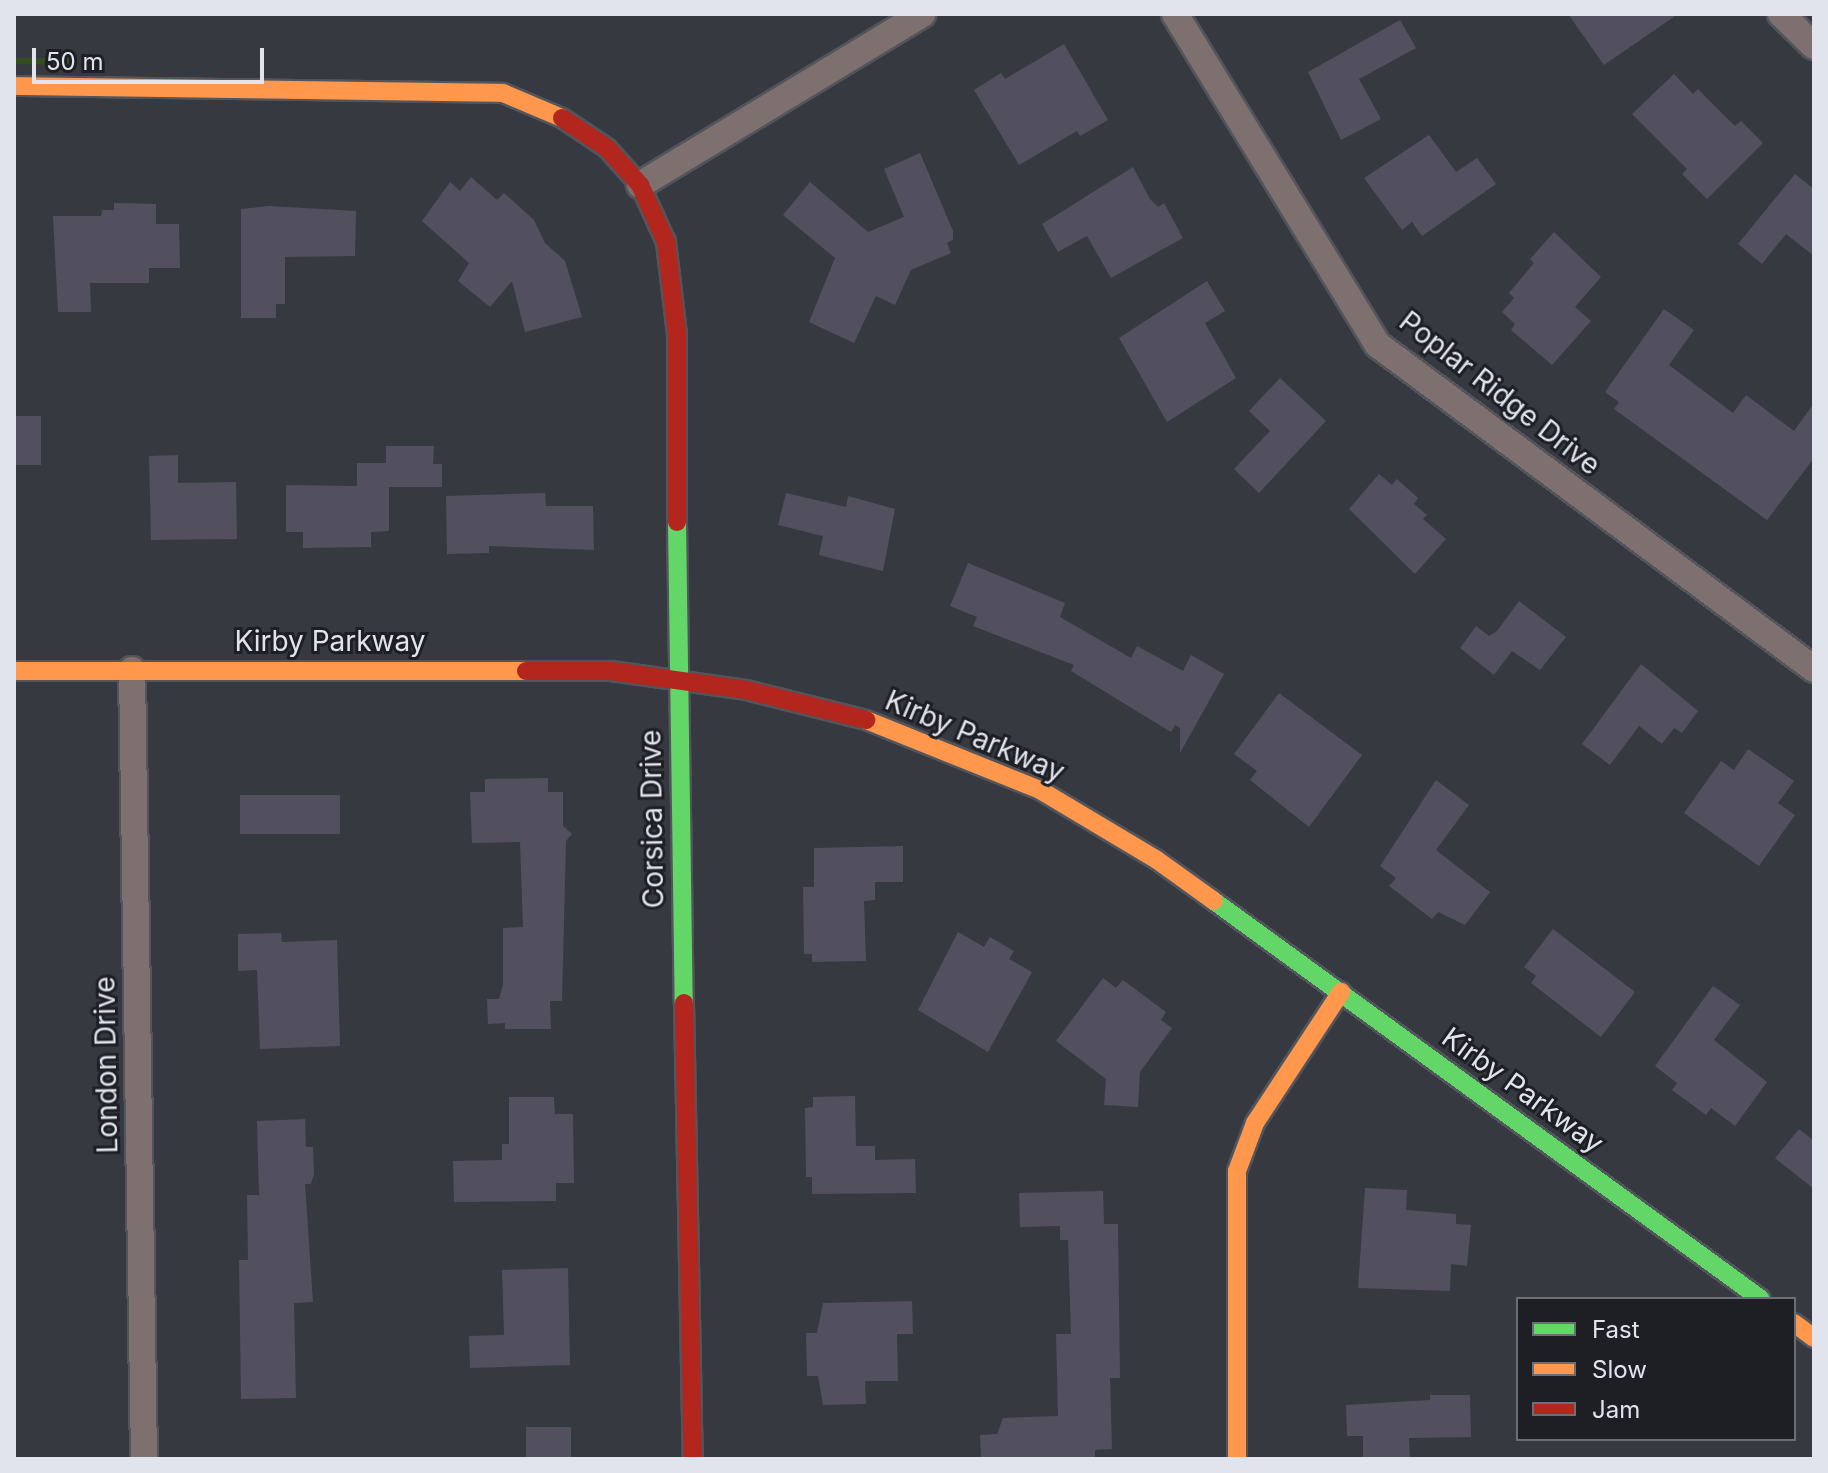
<!DOCTYPE html>
<html>
<head>
<meta charset="utf-8">
<style>
	body { margin:0 }
	#map { position:relative; width:1828px; height:1473px; overflow:hidden; background:#363940; font-family:Inter,sans-serif }
	div>[style] { position:absolute }
	.green>* { inset:0; background:#344f1f }
	.building>* { inset:0; background:#52505f; transform-origin:0 0 }
	.roads { filter:drop-shadow(2px 0 #52555b) drop-shadow(-2px 0 #52555b) drop-shadow(0 2px #52555b) drop-shadow(0 -2px #52555b) }
	.street>* { height:26px; margin:-13px; padding:0 13px; transform-origin:13px; border-radius:13px; background:#7f7070 }
	.fast>* { height:18px; margin:-9px; padding:0 9px; transform-origin:9px; border-radius:9px; background:#63d668 }
	.slow>* { height:18px; margin:-9px; padding:0 9px; transform-origin:9px; border-radius:9px; background:#ff974d }
	.jam>* { height:18px; margin:-9px; padding:0 9px; transform-origin:9px; border-radius:9px; background:#b3261e }
	span { translate:-50% -50%; white-space:nowrap; text-align:center; line-height:1.15; -webkit-text-stroke:6px #1d1f24; paint-order:stroke }
	.street-label { font-size:28px; color:#e1e4ec }
	.frame { position:absolute; inset:0; border:16px solid #e1e4ec; pointer-events:none }
	.legend { position:absolute; left:1516px; top:1297px; width:280px; height:144px; box-sizing:border-box; background:#1d1f24; border:2px solid #6b6e74; margin:0; padding:10px 14px; list-style:none; font-size:24px; color:#e1e4ec }
	.legend li { display:flex; align-items:center; gap:16px; height:40px }
	.legend b { width:40px; border:2px solid #6b6e74 }
	.scale { position:absolute; left:32px; top:48px; width:232px; height:36px; box-sizing:border-box; border:4px solid #e1e4ec; border-top:0; padding-left:10px; font-size:24px; line-height:28px; white-space:nowrap; color:#e1e4ec; -webkit-text-stroke:6px #1d1f24; paint-order:stroke }
</style>
</head>
<body>
<div id="map">
	<div class="green">
		<div style="clip-path:polygon(14px 58px,75px 58px,74px 65px,14px 64px)"></div>
	</div>
	<div class="building">
		<div style="clip-path:polygon(1568px 14px,1678px 14px,1604px 65px)"></div>
		<div style="clip-path:polygon(1400px 20px,1416px 48px,1359px 79px,1381px 119px,1341px 140px,1308px 72px)"></div>
		<div style="clip-path:polygon(1064px 44px,1108px 120px,1080px 136px,1077px 131px,1019px 165px,974px 90px,1001px 73px,1005px 79px)"></div>
		<div style="clip-path:polygon(1674px 74px,1693px 94px,1698px 89px,1735px 126px,1741px 121px,1763px 143px,1707px 199px,1682px 174px,1687px 169px,1632px 114px)"></div>
		<div style="clip-path:polygon(1429px 135px,1456px 172px,1477px 158px,1496px 184px,1422px 236px,1412px 222px,1402px 230px,1364px 178px)"></div>
		<div style="clip-path:polygon(920px 153px,953px 231px,953px 240px,947px 243px,951px 253px,911px 270px,895px 305px,876px 296px,854px 343px,809px 322px,835px 258px,783px 215px,810px 182px,868px 232px,904px 217px,884px 169px)"></div>
		<div style="clip-path:polygon(1133px 167px,1150px 199px,1158px 207px,1164px 203px,1183px 238px,1111px 278px,1087px 236px,1058px 252px,1042px 224px)"></div>
		<div style="clip-path:polygon(1795px 174px,1814px 189px,1814px 256px,1786px 234px,1762px 264px,1738px 244px)"></div>
		<div style="clip-path:polygon(471px 177px,497px 200px,504px 193px,534px 220px,545px 243px,565px 261px,582px 317px,525px 332px,512px 281px,490px 307px,458px 281px,469px 263px,422px 221px,450px 182px,460px 191px)"></div>
		<div style="clip-path:polygon(114px 203px,156px 204px,156px 224px,179px 224px,180px 268px,149px 268px,149px 283px,90px 283px,91px 312px,58px 312px,53px 216px,101px 216px,102px 210px,114px 210px)"></div>
		<div style="clip-path:polygon(269px 206px,356px 211px,355px 256px,285px 257px,285px 304px,276px 304px,276px 318px,241px 318px,241px 209px)"></div>
		<div style="clip-path:polygon(1554px 232px,1601px 277px,1575px 307px,1591px 321px,1552px 365px,1511px 330px,1515px 324px,1502px 312px,1514px 298px,1509px 293px,1534px 263px,1530px 259px)"></div>
		<div style="clip-path:polygon(1207px 281px,1225px 311px,1205px 323px,1236px 378px,1167px 422px,1119px 338px)"></div>
		<div style="clip-path:polygon(1664px 309px,1694px 330px,1669px 365px,1733px 413px,1746px 395px,1794px 431px,1814px 403px,1814px 458px,1767px 520px,1614px 409px,1619px 402px,1605px 392px)"></div>
		<div style="clip-path:polygon(1280px 378px,1326px 421px,1259px 493px,1234px 469px,1270px 431px,1249px 411px)"></div>
		<div style="left:14px;top:416px;width:27px;height:49px"></div>
		<div style="clip-path:polygon(386px 446px,434px 446px,433px 464px,442px 464px,442px 487px,389px 487px,389px 531px,371px 532px,371px 547px,303px 548px,303px 532px,286px 532px,286px 485px,357px 486px,357px 463px,386px 463px)"></div>
		<div style="clip-path:polygon(178px 455px,178px 483px,236px 482px,237px 539px,151px 540px,149px 456px)"></div>
		<div style="clip-path:polygon(1379px 474px,1392px 485px,1397px 479px,1418px 498px,1414px 504px,1427px 515px,1423px 519px,1446px 539px,1415px 574px,1349px 509px)"></div>
		<div style="clip-path:polygon(545px 493px,546px 506px,593px 506px,594px 550px,489px 546px,489px 553px,447px 554px,446px 496px)"></div>
		<div style="clip-path:polygon(786px 493px,846px 507px,848px 496px,895px 509px,883px 571px,819px 555px,823px 536px,778px 525px)"></div>
		<div style="clip-path:polygon(968px 563px,1065px 603px,1060px 617px,1131px 658px,1137px 646px,1183px 671px,1191px 655px,1224px 674px,1180px 753px,1180px 728px,1175px 725px,1171px 732px,1071px 671px,1074px 665px,973px 626px,977px 617px,950px 606px)"></div>
		<div style="clip-path:polygon(1519px 601px,1566px 637px,1540px 670px,1512px 651px,1494px 675px,1460px 648px,1476px 626px,1489px 636px,1497px 631px)"></div>
		<div style="clip-path:polygon(1641px 664px,1698px 711px,1682px 733px,1674px 728px,1662px 744px,1639px 726px,1610px 765px,1582px 744px)"></div>
		<div style="clip-path:polygon(1279px 693px,1362px 755px,1309px 827px,1250px 780px,1257px 771px,1234px 754px)"></div>
		<div style="clip-path:polygon(1748px 749px,1794px 781px,1778px 803px,1795px 815px,1759px 866px,1684px 813px,1721px 761px,1734px 770px)"></div>
		<div style="clip-path:polygon(548px 778px,548px 792px,563px 792px,563px 826px,572px 834px,566px 841px,562px 1001px,550px 1001px,551px 1029px,505px 1029px,505px 1023px,488px 1024px,487px 999px,499px 999px,503px 984px,503px 928px,523px 927px,520px 842px,472px 843px,470px 792px,485px 792px,485px 779px)"></div>
		<div style="clip-path:polygon(1436px 780px,1469px 805px,1436px 850px,1490px 892px,1465px 925px,1438px 912px,1432px 919px,1389px 886px,1396px 878px,1380px 866px)"></div>
		<div style="left:340px;top:795px;width:39px;height:100px;rotate:90deg"></div>
		<div style="clip-path:polygon(903px 846px,903px 882px,875px 882px,875px 900px,864px 901px,866px 961px,812px 962px,812px 954px,804px 954px,803px 887px,814px 887px,814px 848px)"></div>
		<div style="clip-path:polygon(1553px 929px,1635px 992px,1601px 1037px,1531px 983px,1536px 976px,1524px 967px)"></div>
		<div style="clip-path:polygon(958px 932px,984px 947px,990px 937px,1014px 951px,1009px 959px,1032px 972px,988px 1052px,918px 1010px)"></div>
		<div style="clip-path:polygon(281px 933px,282px 942px,337px 940px,340px 1046px,260px 1049px,257px 970px,238px 971px,238px 934px)"></div>
		<div style="clip-path:polygon(1103px 978px,1116px 988px,1123px 980px,1166px 1012px,1161px 1020px,1172px 1028px,1140px 1072px,1138px 1107px,1104px 1105px,1106px 1079px,1056px 1041px)"></div>
		<div style="clip-path:polygon(1713px 986px,1740px 1005px,1714px 1040px,1767px 1082px,1735px 1126px,1711px 1108px,1706px 1115px,1672px 1090px,1677px 1083px,1655px 1066px)"></div>
		<div style="clip-path:polygon(855px 1096px,856px 1146px,875px 1146px,875px 1160px,915px 1159px,916px 1193px,812px 1194px,812px 1177px,806px 1177px,805px 1108px,813px 1107px,813px 1097px)"></div>
		<div style="clip-path:polygon(509px 1097px,554px 1097px,555px 1114px,573px 1114px,574px 1183px,556px 1183px,556px 1201px,454px 1202px,453px 1161px,502px 1160px,502px 1144px,509px 1144px)"></div>
		<div style="clip-path:polygon(305px 1119px,306px 1147px,313px 1147px,314px 1174px,311px 1184px,305px 1184px,313px 1302px,294px 1303px,296px 1398px,241px 1399px,239px 1260px,248px 1260px,247px 1195px,259px 1195px,257px 1121px)"></div>
		<div style="clip-path:polygon(1799px 1129px,1814px 1141px,1814px 1189px,1775px 1158px)"></div>
		<div style="clip-path:polygon(1365px 1188px,1407px 1190px,1406px 1210px,1456px 1214px,1456px 1224px,1471px 1225px,1467px 1266px,1451px 1264px,1450px 1291px,1358px 1288px)"></div>
		<div style="clip-path:polygon(1103px 1191px,1104px 1224px,1118px 1224px,1120px 1378px,1110px 1378px,1112px 1449px,1095px 1450px,1095px 1459px,981px 1459px,980px 1435px,997px 1434px,1003px 1418px,1058px 1416px,1056px 1334px,1071px 1334px,1068px 1240px,1060px 1240px,1060px 1226px,1020px 1227px,1019px 1193px)"></div>
		<div style="clip-path:polygon(568px 1268px,570px 1365px,470px 1368px,469px 1336px,504px 1335px,502px 1270px)"></div>
		<div style="clip-path:polygon(912px 1301px,913px 1334px,897px 1334px,898px 1381px,865px 1381px,866px 1404px,823px 1405px,818px 1376px,807px 1376px,806px 1333px,817px 1333px,823px 1303px)"></div>
		<div style="clip-path:polygon(1430px 1395px,1470px 1395px,1471px 1437px,1409px 1438px,1410px 1459px,1363px 1459px,1363px 1436px,1347px 1436px,1346px 1405px,1430px 1400px)"></div>
		<div style="left:571px;top:1427px;width:32px;height:45px;rotate:90deg"></div>
	</div>
	<div class="roads">
		<div class="street">
			<div style="left:1175px;top:14px;width:388px;rotate:58.5deg"></div>
			<div style="left:1378px;top:345px;width:543px;rotate:36.62deg"></div>
			<div style="left:1781px;top:14px;width:46px;rotate:44.1deg"></div>
			<div style="left:640px;top:185px;width:330px;rotate:-31.2deg"></div>
			<div style="left:132px;top:670px;width:789px;rotate:89.13deg"></div>
		</div>
		<div class="fast">
			<div style="left:677px;top:522px;width:481px;rotate:89.2deg"></div>
			<div style="left:1214px;top:901px;width:676px;rotate:36.04deg"></div>
		</div>
		<div class="slow">
			<div style="left:14px;top:86px;width:489px;rotate:0.8deg"></div>
			<div style="left:503px;top:93px;width:64px;rotate:23deg"></div>
			<div style="left:14px;top:671px;width:512px"></div>
			<div style="left:866px;top:720px;width:188px;rotate:21.9deg"></div>
			<div style="left:1040px;top:790px;width:136px;rotate:30.9deg"></div>
			<div style="left:1157px;top:860px;width:70px;rotate:35.7deg"></div>
			<div style="left:1794px;top:1323px;width:25px;rotate:37deg"></div>
			<div style="left:1237px;top:1459px;width:288px;rotate:-90deg"></div>
			<div style="left:1237px;top:1171px;width:51px;rotate:-69.4deg"></div>
			<div style="left:1255px;top:1123px;width:157px;rotate:-56.7deg"></div>
		</div>
		<div class="jam">
			<div style="left:562px;top:118px;width:54px;rotate:33.7deg"></div>
			<div style="left:607px;top:148px;width:50px;rotate:48.3deg"></div>
			<div style="left:640px;top:185px;width:63px;rotate:65.5deg"></div>
			<div style="left:666px;top:242px;width:93px;rotate:83.2deg"></div>
			<div style="left:677px;top:334px;width:188px;rotate:90deg"></div>
			<div style="left:526px;top:671px;width:85px"></div>
			<div style="left:611px;top:671px;width:136px;rotate:8deg"></div>
			<div style="left:746px;top:690px;width:124px;rotate:14deg"></div>
			<div style="left:684px;top:1003px;width:456px;rotate:88.9deg"></div>
		</div>
	</div>
	<div class="street-label">
		<span style="left:1500px;top:393px;rotate:38deg">Poplar Ridge Drive</span>
		<span style="left:330px;top:641px">Kirby Parkway</span>
		<span style="left:975px;top:736px;rotate:23deg">Kirby Parkway</span>
		<span style="left:652px;top:819px;rotate:-91deg">Corsica Drive</span>
		<span style="left:106px;top:1065px;rotate:-91deg">London Drive</span>
		<span style="left:1523px;top:1090px;rotate:36deg">Kirby Parkway</span>
	</div>
	<div class="frame"></div>
	<ul class="legend">
	<li><b style="height:10px;background:#63d668"></b>Fast</li>
	<li><b style="height:10px;background:#ff974d"></b>Slow</li>
	<li><b style="height:10px;background:#b3261e"></b>Jam</li>
	</ul>
	<div class="scale">50 m</div>
</div>
</body>
</html>
